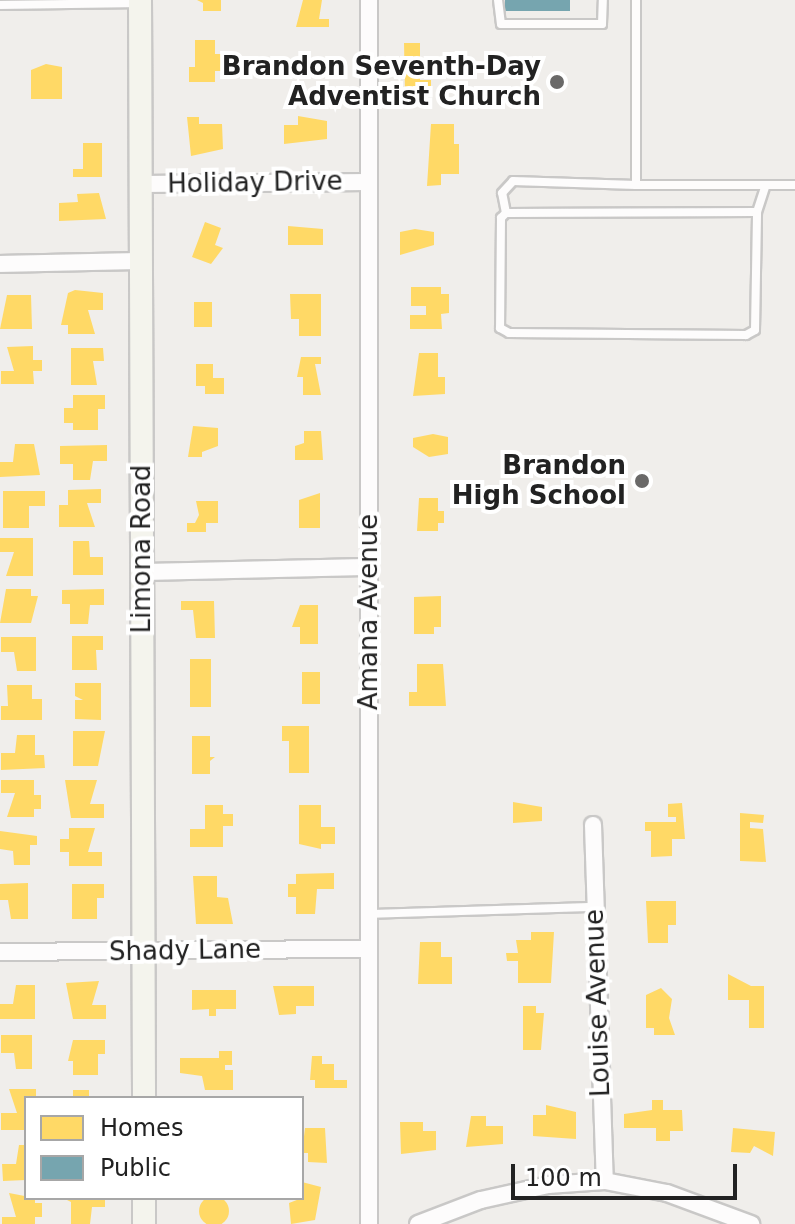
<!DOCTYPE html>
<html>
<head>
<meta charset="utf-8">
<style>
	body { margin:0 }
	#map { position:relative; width:795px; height:1224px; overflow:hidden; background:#f0eeeb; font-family:"DejaVu Sans",sans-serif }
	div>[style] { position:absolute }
	.homes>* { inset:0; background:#ffd966; transform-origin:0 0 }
	.round { border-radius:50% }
	.public>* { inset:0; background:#76a5af; transform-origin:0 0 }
	.roads { filter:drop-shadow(2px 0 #c9c8c7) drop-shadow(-2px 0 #c9c8c7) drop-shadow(0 2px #c9c8c7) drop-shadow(0 -2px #c9c8c7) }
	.lane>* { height:8px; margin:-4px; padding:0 4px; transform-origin:4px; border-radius:4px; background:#fdfcfc }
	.street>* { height:16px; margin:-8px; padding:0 8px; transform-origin:8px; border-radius:8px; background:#fdfcfc }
	.secondary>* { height:22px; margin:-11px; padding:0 11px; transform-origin:11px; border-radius:11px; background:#f4f4ed }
	.dots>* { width:22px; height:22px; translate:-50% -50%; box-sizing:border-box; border:4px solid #fff; border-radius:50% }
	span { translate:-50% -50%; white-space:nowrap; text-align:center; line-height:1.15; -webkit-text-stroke:8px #fff; paint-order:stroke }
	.poi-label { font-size:26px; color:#222; font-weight:700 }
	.right { translate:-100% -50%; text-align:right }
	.street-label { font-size:26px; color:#222 }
	.legend { position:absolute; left:24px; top:1096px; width:280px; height:104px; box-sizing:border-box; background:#fff; border:2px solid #a7a7a7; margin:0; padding:10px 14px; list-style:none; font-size:24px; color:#222 }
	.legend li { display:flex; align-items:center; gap:16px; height:40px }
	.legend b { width:40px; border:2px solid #a7a7a7 }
	.scale { position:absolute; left:511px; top:1164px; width:226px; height:36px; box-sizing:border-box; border:4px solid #222; border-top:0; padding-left:10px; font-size:24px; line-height:28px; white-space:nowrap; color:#222; -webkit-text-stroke:6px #fff; paint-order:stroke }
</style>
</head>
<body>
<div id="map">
	<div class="homes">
		<div style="clip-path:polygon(197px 0,221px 0,221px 11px,203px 11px,203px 3px)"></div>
		<div style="clip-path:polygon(303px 0,322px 0,319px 19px,329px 19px,329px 27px,296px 27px)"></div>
		<div style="clip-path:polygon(195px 40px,215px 40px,215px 54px,223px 54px,224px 71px,215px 71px,215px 82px,189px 82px,189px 67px,195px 67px)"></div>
		<div style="clip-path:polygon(404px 43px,420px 43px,420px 80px,431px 80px,431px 93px,405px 93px)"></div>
		<div style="clip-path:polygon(46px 64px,62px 67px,62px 99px,31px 99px,31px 70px)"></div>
		<div style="clip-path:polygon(298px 116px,327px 121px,327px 139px,284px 144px,284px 125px,298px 125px)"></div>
		<div style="clip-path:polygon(187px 117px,199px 117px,199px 124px,222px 124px,223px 149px,191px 156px)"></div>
		<div style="clip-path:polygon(431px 124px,454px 124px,454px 144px,459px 144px,459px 174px,441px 174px,441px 185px,427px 186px)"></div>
		<div style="clip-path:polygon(83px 143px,102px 143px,102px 177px,73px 177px,73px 169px,83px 169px)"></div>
		<div style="clip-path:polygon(99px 193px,106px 219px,59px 221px,59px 203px,78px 202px,77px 194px)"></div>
		<div style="clip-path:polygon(205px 222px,221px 228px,215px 245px,223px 248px,211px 264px,192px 257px)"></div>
		<div style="clip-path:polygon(288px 226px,323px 229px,323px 245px,288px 245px)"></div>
		<div style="clip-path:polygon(415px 229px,434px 232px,434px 245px,400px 255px,400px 232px)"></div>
		<div style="clip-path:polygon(411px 287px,441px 287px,441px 294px,449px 294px,449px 313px,441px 314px,442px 329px,410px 329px,410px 315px,426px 315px,426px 306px,411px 306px)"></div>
		<div style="clip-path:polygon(75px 290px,103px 293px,103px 310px,88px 310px,95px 334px,68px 334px,68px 325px,61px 325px,68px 293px)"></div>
		<div style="clip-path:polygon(290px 294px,321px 294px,321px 336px,299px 336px,299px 319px,291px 319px)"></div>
		<div style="clip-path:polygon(7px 295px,31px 295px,32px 329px,0 329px)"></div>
		<div style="left:194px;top:302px;width:18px;height:25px"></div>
		<div style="clip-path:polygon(33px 346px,33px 360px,42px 360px,42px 371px,33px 371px,34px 384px,1px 384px,1px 371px,14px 371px,7px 347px)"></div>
		<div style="clip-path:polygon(71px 348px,103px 348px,104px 361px,93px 361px,97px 385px,71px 385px)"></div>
		<div style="clip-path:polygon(419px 353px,438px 353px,438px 377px,445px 377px,445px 394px,413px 396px)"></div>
		<div style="clip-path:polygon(301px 357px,321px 357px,321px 364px,315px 364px,321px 395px,303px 395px,303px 377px,297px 377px)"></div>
		<div style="clip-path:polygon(196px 364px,213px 364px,213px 378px,224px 378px,224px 394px,205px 394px,205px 386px,196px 386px)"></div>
		<div style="clip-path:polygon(73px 395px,105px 395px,105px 409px,98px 409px,98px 430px,73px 430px,73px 423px,64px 423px,64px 408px,73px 408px)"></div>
		<div style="clip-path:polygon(193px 426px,218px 428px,218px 446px,202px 452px,202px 457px,188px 457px)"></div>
		<div style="clip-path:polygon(304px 431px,321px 431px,323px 460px,295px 460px,295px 446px,304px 443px)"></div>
		<div style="clip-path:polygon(433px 434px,448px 437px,448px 454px,429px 457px,413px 447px,413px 438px)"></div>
		<div style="clip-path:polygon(15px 444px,34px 444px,40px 475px,0 477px,0 462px,13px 462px)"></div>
		<div style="clip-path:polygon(107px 445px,107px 461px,93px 461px,90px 480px,73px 480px,73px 464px,60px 464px,60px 446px)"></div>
		<div style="clip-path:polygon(101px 489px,101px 503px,87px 503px,95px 527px,59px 527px,59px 505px,68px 505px,68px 490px)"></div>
		<div style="clip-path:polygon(3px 491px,45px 491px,45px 506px,29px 506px,29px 528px,3px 528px)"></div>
		<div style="clip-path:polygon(320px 493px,320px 528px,299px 528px,299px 500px)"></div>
		<div style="clip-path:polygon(419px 498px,438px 498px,438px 511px,444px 511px,444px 523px,438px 523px,438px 531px,417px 531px)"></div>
		<div style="clip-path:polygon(196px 501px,218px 501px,218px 523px,206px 523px,206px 532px,187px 532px,187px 523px,195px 523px,199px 515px)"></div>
		<div style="clip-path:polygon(0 538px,33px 538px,33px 576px,6px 576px,14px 552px,0 552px)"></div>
		<div style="clip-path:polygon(73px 541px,89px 541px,90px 557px,103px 557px,103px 575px,73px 575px)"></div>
		<div style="clip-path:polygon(6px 589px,31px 589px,31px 596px,38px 596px,31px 623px,0 623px)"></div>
		<div style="clip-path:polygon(104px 589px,104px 605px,90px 605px,88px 624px,70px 624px,70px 604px,62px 604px,62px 590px)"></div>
		<div style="clip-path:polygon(441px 596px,441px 627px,434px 627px,434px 634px,414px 634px,414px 597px)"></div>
		<div style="clip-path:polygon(181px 601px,214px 601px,215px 638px,196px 638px,193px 610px,181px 610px)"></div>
		<div style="clip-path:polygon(300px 605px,318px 605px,318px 644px,300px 644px,300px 627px,292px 627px)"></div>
		<div style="clip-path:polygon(72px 636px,103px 636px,103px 650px,96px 650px,97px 670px,72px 670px)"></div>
		<div style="clip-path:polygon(1px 637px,36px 637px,36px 671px,17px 671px,14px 652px,1px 652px)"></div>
		<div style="left:190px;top:659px;width:21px;height:48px"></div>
		<div style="clip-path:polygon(417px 664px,443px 664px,446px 706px,409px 706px,409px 692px,417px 692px)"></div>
		<div style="left:302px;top:672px;width:18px;height:32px"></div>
		<div style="clip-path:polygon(75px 683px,101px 683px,101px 720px,75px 719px,75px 700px,83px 700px,75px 696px)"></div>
		<div style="clip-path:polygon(7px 685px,32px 685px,32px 699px,42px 699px,42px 720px,1px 720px,1px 706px,8px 706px)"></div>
		<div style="clip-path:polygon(282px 726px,309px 726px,309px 773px,289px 773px,289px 741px,282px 741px)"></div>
		<div style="clip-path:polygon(73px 731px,105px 731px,98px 766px,73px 766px)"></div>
		<div style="clip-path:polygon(17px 735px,35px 735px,35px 755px,44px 755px,45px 768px,1px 770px,1px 753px,15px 753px)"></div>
		<div style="clip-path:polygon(192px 736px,210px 736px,210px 757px,215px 757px,210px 761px,210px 774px,192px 774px)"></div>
		<div style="clip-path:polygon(1px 780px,34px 780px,34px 795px,41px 795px,41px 809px,34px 809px,34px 817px,7px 817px,15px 793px,1px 793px)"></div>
		<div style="clip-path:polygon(65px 780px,97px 780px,90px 804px,104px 804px,104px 818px,71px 818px)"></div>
		<div style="clip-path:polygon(513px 802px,542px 807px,542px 821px,513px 823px)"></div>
		<div style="clip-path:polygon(682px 803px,685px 839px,672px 839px,672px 856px,651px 857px,651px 831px,645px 831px,645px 822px,676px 822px,676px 817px,668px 817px,668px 804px)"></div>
		<div style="clip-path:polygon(205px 805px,223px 805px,223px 814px,233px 814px,233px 826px,223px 826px,223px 847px,190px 847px,190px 829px,205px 829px)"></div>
		<div style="clip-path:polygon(299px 805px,321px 805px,321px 827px,335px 827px,335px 844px,321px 844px,321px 849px,299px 844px)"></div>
		<div style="clip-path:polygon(740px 813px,764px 815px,763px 823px,750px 822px,750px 828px,763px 829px,766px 862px,740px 861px)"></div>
		<div style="clip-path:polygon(69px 828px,95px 828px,88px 852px,102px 852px,102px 866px,69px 866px,69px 852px,60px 852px,60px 839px,69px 839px)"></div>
		<div style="clip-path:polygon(0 831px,37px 836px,37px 845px,30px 845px,30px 865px,14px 865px,13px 851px,0 849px)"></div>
		<div style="clip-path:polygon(334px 873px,334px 889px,317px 889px,315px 914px,296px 914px,296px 897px,288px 897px,288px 884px,296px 884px,296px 874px)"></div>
		<div style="clip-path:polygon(193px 876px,217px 876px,217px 897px,228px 898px,233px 924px,196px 924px)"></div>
		<div style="clip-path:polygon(28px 883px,28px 919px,11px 919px,8px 900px,0 900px,0 884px)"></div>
		<div style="clip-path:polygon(72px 884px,104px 884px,104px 898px,97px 898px,97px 919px,72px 919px)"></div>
		<div style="clip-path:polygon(646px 901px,676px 901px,676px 925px,668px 925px,668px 943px,648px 943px)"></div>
		<div style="clip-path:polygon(531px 932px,554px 932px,551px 983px,518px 983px,518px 961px,507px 961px,506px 953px,518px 953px,516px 940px,531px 940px)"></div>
		<div style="clip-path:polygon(420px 942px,441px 942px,441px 957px,452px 957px,452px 984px,418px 984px)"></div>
		<div style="clip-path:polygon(728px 974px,751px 986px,764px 986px,764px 1028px,749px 1028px,749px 1000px,728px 1000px)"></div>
		<div style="clip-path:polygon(99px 981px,92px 1005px,106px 1005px,106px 1019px,73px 1019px,66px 983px)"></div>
		<div style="clip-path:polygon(16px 985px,35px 985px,35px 1019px,0 1019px,0 1004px,13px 1004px)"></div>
		<div style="clip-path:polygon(273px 986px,314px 986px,314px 1006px,296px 1006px,296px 1014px,279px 1015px)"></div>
		<div style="clip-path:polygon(661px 988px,672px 999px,669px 1018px,675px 1035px,654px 1035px,654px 1028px,646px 1028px,646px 995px)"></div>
		<div style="clip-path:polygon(192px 990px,236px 990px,236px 1009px,216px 1009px,216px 1016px,209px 1016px,209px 1009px,192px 1010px)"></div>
		<div style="clip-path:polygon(523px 1006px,536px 1006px,536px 1013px,544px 1013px,541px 1050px,523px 1050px)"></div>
		<div style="clip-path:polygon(1px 1035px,32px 1035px,32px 1069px,16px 1069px,14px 1053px,1px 1053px)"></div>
		<div style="clip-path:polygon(73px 1040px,105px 1040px,105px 1054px,98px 1054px,98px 1075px,73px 1075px,73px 1061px,68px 1061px)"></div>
		<div style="clip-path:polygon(219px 1051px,232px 1051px,232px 1065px,225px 1065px,225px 1070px,233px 1070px,233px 1090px,205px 1090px,202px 1076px,180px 1073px,180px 1058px,219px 1058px)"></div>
		<div style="clip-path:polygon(312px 1056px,322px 1056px,322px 1064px,334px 1064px,334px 1080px,347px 1080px,347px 1088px,315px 1088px,315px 1080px,310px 1080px)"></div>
		<div style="clip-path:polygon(9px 1089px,36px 1089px,36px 1098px,26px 1098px,26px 1130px,1px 1130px,1px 1113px,17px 1113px)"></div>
		<div style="left:73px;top:1090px;width:16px;height:8px"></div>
		<div style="clip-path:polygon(652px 1100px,663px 1100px,663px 1110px,682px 1110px,683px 1131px,670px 1131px,670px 1141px,656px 1141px,656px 1128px,624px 1128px,624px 1114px,652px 1110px)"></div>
		<div style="clip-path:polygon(546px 1105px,576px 1112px,576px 1139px,533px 1136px,533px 1115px,546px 1115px)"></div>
		<div style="clip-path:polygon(471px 1116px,486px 1116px,486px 1126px,503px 1126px,503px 1144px,466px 1147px)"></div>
		<div style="clip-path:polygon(400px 1122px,423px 1122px,423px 1131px,436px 1131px,436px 1150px,401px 1154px)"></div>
		<div style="clip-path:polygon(305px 1128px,325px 1128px,327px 1163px,308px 1162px,308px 1153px,302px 1153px)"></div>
		<div style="clip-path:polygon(733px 1128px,775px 1132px,773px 1156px,754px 1146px,750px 1153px,731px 1152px)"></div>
		<div style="clip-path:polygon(19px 1145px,26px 1145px,26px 1180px,3px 1181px,2px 1164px,16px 1164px)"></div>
		<div style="clip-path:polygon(302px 1182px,321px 1187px,315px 1220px,291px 1224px,289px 1203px,302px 1198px)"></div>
		<div style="clip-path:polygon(9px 1193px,35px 1198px,35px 1203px,42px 1203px,42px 1217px,35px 1217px,35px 1224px,2px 1224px,2px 1217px,16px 1217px)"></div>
		<div class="round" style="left:199px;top:1196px;width:30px;height:30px"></div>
		<div style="clip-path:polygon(63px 1198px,105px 1198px,105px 1207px,92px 1207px,90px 1224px,71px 1224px,71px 1202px)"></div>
	</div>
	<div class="public">
		<div style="left:505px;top:0;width:65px;height:11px"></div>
	</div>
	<div class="roads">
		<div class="lane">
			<div style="left:498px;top:0;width:24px;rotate:83deg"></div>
			<div style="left:501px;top:24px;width:101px"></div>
			<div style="left:602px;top:24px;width:24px;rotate:-88deg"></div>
			<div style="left:636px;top:0;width:185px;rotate:90deg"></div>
			<div style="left:636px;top:185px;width:159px"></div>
			<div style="left:0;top:5px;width:139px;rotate:-0.8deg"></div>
			<div style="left:757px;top:212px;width:251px;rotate:179.8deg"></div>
			<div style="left:506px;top:213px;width:7px;rotate:135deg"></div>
			<div style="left:501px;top:218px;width:110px;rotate:90.5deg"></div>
			<div style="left:500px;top:328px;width:10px;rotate:29deg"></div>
			<div style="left:509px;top:333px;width:237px;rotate:0.5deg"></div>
			<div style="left:746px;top:335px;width:10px;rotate:-29deg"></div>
			<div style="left:755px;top:330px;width:118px;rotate:-89deg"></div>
			<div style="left:757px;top:212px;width:28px;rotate:-72deg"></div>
			<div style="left:506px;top:213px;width:20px;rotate:-101deg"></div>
			<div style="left:502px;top:193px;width:16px;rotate:-47deg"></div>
			<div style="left:513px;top:181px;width:123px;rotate:1.9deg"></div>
			<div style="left:369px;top:914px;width:224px;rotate:-1.8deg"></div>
		</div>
		<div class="street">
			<div style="left:141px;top:184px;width:228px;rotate:-0.5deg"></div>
			<div style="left:0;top:264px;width:142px;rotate:-1.2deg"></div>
			<div style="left:142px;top:572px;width:226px;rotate:-1.3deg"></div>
			<div style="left:593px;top:825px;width:356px;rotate:88.1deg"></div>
			<div style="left:0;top:952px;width:369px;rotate:-0.5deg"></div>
			<div style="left:369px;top:1224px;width:1224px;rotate:-90deg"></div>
			<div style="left:418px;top:1224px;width:67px;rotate:-20.9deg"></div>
			<div style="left:481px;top:1200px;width:69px;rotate:-12.6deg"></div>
			<div style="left:548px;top:1185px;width:57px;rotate:-4deg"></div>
			<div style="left:605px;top:1181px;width:63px;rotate:11deg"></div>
			<div style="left:667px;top:1193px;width:90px;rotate:20.3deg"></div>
		</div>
		<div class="secondary">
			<div style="left:140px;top:0;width:1098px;rotate:89.79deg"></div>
			<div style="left:144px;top:1198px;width:26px;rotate:90deg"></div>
		</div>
	</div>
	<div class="dots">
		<div style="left:557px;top:82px;background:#6a6968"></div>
		<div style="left:642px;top:481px;background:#6a6968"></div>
	</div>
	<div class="poi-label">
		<span class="right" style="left:541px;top:82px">Brandon Seventh-Day<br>Adventist Church</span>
		<span class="right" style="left:626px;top:481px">Brandon<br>High School</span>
	</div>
	<div class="street-label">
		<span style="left:255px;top:183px;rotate:-1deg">Holiday Drive</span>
		<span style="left:142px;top:549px;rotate:-90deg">Limona Road</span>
		<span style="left:369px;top:612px;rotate:-90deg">Amana Avenue</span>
		<span style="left:185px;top:951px;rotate:-1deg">Shady Lane</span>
		<span style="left:598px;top:1003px;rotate:-92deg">Louise Avenue</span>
	</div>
	<ul class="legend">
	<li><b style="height:22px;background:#ffd966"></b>Homes</li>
	<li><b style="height:22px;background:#76a5af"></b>Public</li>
	</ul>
	<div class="scale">100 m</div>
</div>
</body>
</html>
